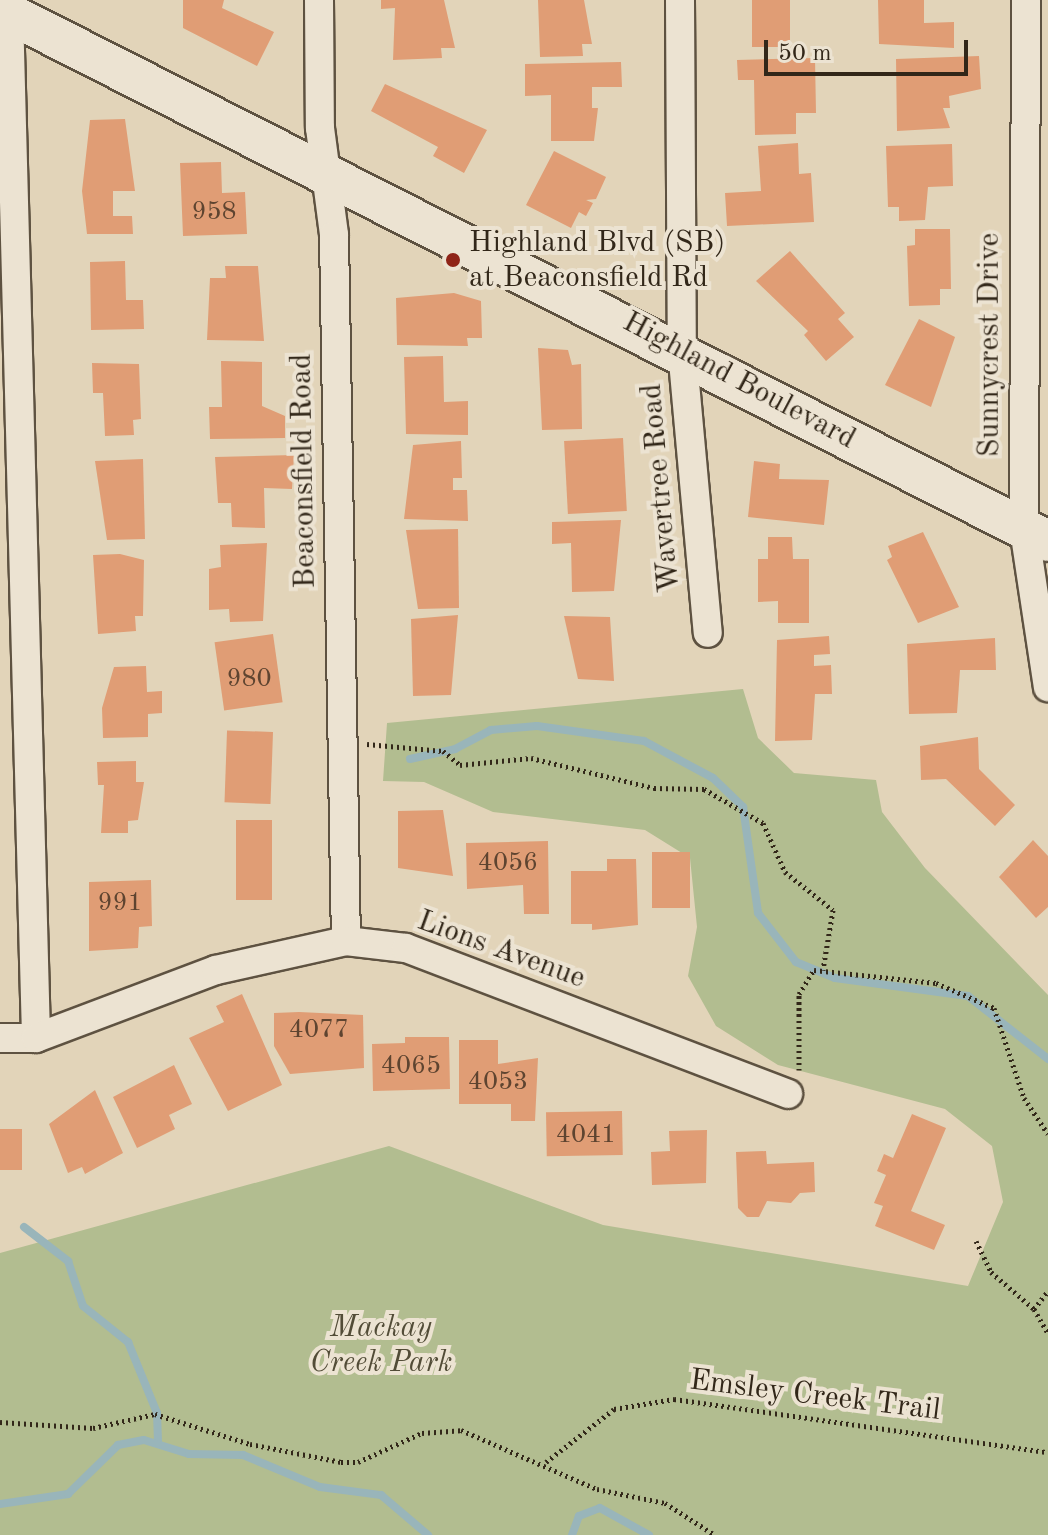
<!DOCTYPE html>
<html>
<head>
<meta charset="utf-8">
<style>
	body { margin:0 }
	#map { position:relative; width:1048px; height:1535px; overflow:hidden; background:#e2d4b9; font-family:"Old Standard TT",serif }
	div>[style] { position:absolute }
	.green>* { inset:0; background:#b2bd90 }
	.stream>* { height:8px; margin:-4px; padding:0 4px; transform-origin:4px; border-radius:4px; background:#99b5ba }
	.building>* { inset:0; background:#e09d75; transform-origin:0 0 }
	.path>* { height:5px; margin-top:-2.5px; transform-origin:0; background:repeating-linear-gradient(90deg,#322719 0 2px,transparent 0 6px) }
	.roads { filter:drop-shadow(2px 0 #5e5241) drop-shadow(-2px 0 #5e5241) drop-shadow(0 2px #5e5241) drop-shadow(0 -2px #5e5241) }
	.street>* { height:28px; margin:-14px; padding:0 14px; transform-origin:14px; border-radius:14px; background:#ece3d2 }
	.secondary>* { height:40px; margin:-20px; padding:0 20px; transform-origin:20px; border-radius:20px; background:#ece3d2 }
	.dots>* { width:22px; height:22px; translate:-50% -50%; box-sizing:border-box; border:4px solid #ece3d2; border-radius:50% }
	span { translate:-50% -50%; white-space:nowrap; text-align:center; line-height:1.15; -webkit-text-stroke:8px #ece3d2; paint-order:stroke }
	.number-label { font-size:26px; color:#5e4430 }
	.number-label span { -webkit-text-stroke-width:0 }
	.poi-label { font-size:30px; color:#322719 }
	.left { translate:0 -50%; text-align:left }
	.street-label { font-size:30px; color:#322719 }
	.park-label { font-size:30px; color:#524c37; font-style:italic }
	.scale { position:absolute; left:764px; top:40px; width:204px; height:36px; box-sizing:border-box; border:4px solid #322719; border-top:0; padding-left:10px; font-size:24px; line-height:28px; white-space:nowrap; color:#322719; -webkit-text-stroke:6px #ece3d2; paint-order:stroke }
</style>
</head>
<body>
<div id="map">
	<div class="green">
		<div style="clip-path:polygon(743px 689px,758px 738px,794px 773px,876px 780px,882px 812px,925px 868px,1048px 995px,1048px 1535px,0 1535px,0 1253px,389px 1146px,603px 1225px,968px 1286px,1003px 1202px,992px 1146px,945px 1109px,778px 1065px,716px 1026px,688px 976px,697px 927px,690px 858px,645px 830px,493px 812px,424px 782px,383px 781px,387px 723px)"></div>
	</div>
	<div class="stream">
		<div style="left:410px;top:759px;width:46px;rotate:-12.5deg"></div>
		<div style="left:455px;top:749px;width:41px;rotate:-27.8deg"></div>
		<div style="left:491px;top:730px;width:46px;rotate:-5deg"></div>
		<div style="left:537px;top:726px;width:108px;rotate:8deg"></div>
		<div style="left:644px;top:741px;width:78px;rotate:28.2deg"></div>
		<div style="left:713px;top:778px;width:42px;rotate:44deg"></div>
		<div style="left:743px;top:807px;width:107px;rotate:81.9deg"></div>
		<div style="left:758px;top:913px;width:62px;rotate:52.2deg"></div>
		<div style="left:796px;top:962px;width:42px;rotate:22.3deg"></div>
		<div style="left:835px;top:978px;width:134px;rotate:7.7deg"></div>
		<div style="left:968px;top:996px;width:102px;rotate:38.2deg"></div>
		<div style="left:24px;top:1227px;width:56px;rotate:37.7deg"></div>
		<div style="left:68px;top:1261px;width:47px;rotate:71.6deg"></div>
		<div style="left:83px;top:1306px;width:58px;rotate:38.7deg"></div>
		<div style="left:128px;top:1342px;width:77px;rotate:67.8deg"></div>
		<div style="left:157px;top:1413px;width:31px;rotate:88deg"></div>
		<div style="left:0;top:1504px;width:69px;rotate:-8.4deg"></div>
		<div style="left:68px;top:1494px;width:70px;rotate:-44.4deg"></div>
		<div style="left:118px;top:1445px;width:26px;rotate:-11deg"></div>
		<div style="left:144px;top:1440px;width:47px;rotate:17.3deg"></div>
		<div style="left:189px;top:1454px;width:54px;rotate:1.1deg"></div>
		<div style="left:243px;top:1455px;width:83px;rotate:22.6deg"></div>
		<div style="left:320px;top:1487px;width:62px;rotate:7.5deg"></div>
		<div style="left:381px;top:1495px;width:62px;rotate:40.4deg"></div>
		<div style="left:572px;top:1535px;width:20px;rotate:-70deg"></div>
		<div style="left:579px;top:1516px;width:22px;rotate:-21deg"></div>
		<div style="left:600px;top:1508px;width:56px;rotate:28.9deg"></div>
	</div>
	<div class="building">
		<div style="clip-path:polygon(183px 0,224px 0,222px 8px,274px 32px,257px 66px,183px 28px)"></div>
		<div style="clip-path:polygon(381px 0,444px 0,455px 48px,441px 48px,442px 58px,393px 60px,395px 8px,381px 9px)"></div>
		<div style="clip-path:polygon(538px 0,584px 0,592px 44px,582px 44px,583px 56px,540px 57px)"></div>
		<div style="left:752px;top:0;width:38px;height:47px"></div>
		<div style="clip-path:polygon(878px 0,924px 0,924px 23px,954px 22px,954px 48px,879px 44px)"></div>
		<div style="clip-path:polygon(979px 56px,981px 89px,949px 96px,950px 108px,943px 108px,950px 128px,897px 131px,896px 59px)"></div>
		<div style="clip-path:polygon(815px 58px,816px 113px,796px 113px,796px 134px,755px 135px,754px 80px,738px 80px,737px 60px)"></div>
		<div style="clip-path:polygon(621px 62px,622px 87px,592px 87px,592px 108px,598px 108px,594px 141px,551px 141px,551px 95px,525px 96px,525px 64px)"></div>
		<div style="clip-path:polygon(385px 84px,487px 130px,464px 173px,433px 156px,438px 147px,371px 111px)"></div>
		<div style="clip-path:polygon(125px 119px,135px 191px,113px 191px,113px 216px,132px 216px,133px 234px,87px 234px,82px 191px,90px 120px)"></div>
		<div style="clip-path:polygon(798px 143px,799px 174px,811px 173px,814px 222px,727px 226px,725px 193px,761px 191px,758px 146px)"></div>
		<div style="clip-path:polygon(952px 144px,953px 186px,928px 187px,925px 220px,899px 221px,899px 207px,888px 207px,886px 146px)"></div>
		<div style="clip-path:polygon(554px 151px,606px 177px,596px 199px,586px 200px,593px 203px,586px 216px,579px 212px,571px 228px,526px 205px)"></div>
		<div style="clip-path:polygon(221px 162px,222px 193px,245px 192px,247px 234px,183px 236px,180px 163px)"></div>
		<div style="clip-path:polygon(915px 229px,950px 229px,951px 289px,940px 289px,940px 305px,909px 306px,907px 246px,915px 245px)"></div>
		<div style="clip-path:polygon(790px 251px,845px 313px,838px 319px,854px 337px,826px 361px,804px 335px,808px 331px,756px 281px)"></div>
		<div style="clip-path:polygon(125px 261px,126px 300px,143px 300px,144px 329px,91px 330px,90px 262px)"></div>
		<div style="clip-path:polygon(225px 266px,258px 266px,264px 341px,207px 340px,210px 278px,226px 278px)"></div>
		<div style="clip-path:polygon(454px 293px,481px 301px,482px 338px,467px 338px,468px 346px,397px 345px,396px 298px)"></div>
		<div style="clip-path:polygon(919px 319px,955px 337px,931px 407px,885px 385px)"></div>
		<div style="clip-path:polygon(538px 348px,568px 350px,572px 365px,581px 364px,582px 429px,542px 430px)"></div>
		<div style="clip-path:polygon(443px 356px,444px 402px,468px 401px,468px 435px,406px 434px,404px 357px)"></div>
		<div style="clip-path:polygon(221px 361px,262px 362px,262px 406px,285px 416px,285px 438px,210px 439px,209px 407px,222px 407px)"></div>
		<div style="clip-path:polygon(92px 363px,139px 364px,141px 419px,133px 420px,134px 435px,105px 436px,103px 393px,93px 393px)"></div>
		<div style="left:623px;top:438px;width:73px;height:59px;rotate:87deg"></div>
		<div style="clip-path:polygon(461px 441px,462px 478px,453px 478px,453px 490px,467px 490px,468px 521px,404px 519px,413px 445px)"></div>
		<div style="clip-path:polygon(294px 455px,292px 489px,264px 488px,265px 528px,232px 527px,231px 503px,218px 503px,215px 457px)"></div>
		<div style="clip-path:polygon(143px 459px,145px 539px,107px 540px,95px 461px)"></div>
		<div style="clip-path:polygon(754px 461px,780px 464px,779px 479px,829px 480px,824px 525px,748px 517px)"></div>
		<div style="clip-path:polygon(621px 520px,614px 591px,572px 592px,571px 543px,552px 544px,552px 522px)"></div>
		<div style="clip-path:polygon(458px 529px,459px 608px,418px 609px,406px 530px)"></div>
		<div style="clip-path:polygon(923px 532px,959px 607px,918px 623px,887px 560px,892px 557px,888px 546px)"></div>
		<div style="clip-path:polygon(768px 537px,792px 537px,793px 559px,809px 559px,809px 623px,778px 623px,778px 601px,758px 602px,758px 559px,768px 559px)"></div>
		<div style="clip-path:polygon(267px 543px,263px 621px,230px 622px,229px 609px,209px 610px,209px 569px,221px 567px,220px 545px)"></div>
		<div style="clip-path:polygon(120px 554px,144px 560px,143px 616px,135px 616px,136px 631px,98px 634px,93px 555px)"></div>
		<div style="clip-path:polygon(458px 615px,451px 695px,413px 696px,411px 619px)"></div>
		<div style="clip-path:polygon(564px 616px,610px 617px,614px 681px,578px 679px)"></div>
		<div style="left:273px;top:634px;width:69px;height:59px;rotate:82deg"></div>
		<div style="clip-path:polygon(829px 636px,830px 654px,814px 655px,814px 666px,831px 665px,832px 694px,815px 694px,812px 740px,775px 741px,777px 640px)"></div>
		<div style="clip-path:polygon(995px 638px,996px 670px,960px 670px,957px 713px,909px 714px,907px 644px)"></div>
		<div style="clip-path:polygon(146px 666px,147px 692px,162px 691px,162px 713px,148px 714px,148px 737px,103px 738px,102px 708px,114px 667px)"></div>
		<div style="left:273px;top:732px;width:72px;height:46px;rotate:92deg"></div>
		<div style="clip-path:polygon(978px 737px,979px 769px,1015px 805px,995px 826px,946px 779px,921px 780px,920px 746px)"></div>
		<div style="clip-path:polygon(136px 761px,136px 782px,144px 782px,138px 820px,128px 821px,128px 833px,101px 833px,104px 785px,98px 785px,97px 762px)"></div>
		<div style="clip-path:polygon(443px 810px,453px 876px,398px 868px,398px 811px)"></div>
		<div style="left:236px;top:820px;width:36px;height:80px"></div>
		<div style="clip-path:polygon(1033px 840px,1048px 856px,1048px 907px,1036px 918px,999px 877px)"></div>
		<div style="clip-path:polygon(548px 841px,549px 914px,524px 914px,523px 885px,467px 889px,466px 843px)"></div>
		<div style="left:652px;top:852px;width:38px;height:56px"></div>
		<div style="clip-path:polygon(607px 859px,636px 859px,638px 925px,592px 930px,592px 924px,571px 924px,571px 871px,607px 871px)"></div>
		<div style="clip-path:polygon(151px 880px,152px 926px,139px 927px,138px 948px,89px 951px,89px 882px)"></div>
		<div style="clip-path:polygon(242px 994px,282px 1085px,228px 1111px,189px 1038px,224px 1022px,216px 1006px)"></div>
		<div style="clip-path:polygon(299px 1012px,363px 1015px,364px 1068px,290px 1074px,274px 1046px,274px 1013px)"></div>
		<div style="clip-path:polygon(405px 1037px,449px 1037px,450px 1089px,373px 1091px,372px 1044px,405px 1043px)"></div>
		<div style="clip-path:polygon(459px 1040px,498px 1040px,498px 1064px,538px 1058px,535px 1121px,511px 1121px,511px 1104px,459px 1104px)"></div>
		<div style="clip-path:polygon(174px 1065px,192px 1104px,169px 1115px,175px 1129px,137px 1148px,113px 1097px)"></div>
		<div style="clip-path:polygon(95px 1090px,123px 1153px,85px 1174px,82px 1167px,68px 1173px,49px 1124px)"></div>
		<div style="left:622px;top:1111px;width:44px;height:76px;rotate:89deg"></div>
		<div style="clip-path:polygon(912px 1114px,946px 1128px,911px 1211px,945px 1225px,934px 1250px,875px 1226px,883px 1206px,874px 1203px,886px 1175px,877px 1171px,884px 1154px,893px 1158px)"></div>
		<div style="left:0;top:1129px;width:22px;height:41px"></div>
		<div style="clip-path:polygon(707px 1130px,706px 1183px,652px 1185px,651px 1152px,670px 1151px,669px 1131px)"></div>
		<div style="clip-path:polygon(766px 1151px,767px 1164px,814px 1162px,815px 1192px,800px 1193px,791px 1203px,767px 1201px,759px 1217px,747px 1217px,738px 1208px,736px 1152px)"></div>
	</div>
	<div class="path">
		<div style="left:367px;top:744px;width:76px;rotate:5.3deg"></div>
		<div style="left:443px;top:751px;width:22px;rotate:39deg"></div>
		<div style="left:460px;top:765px;width:71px;rotate:-5.6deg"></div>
		<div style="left:531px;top:758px;width:127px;rotate:13.7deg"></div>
		<div style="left:654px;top:788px;width:50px;rotate:1.1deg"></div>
		<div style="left:704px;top:789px;width:68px;rotate:30deg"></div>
		<div style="left:763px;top:823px;width:54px;rotate:65.8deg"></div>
		<div style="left:785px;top:872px;width:61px;rotate:38.4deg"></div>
		<div style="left:833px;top:910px;width:61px;rotate:99.5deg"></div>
		<div style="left:799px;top:1070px;width:76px;rotate:-90deg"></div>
		<div style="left:799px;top:994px;width:28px;rotate:-58deg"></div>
		<div style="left:814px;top:970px;width:123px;rotate:6.1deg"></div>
		<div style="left:936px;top:983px;width:63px;rotate:23.3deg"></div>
		<div style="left:994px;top:1008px;width:95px;rotate:71.6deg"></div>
		<div style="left:1024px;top:1098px;width:43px;rotate:56.3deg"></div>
		<div style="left:976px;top:1241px;width:34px;rotate:64deg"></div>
		<div style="left:991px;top:1272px;width:57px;rotate:40.7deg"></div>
		<div style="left:1034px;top:1309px;width:28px;rotate:60deg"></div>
		<div style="left:1034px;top:1309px;width:23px;rotate:-52deg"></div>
		<div style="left:0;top:1422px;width:93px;rotate:3.7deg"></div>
		<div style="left:93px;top:1428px;width:64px;rotate:-12.7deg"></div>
		<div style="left:155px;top:1414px;width:100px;rotate:17.5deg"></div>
		<div style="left:250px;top:1444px;width:93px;rotate:11.2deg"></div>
		<div style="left:341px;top:1462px;width:17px"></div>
		<div style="left:358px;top:1462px;width:70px;rotate:-24.4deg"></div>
		<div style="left:422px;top:1433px;width:39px;rotate:-4deg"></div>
		<div style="left:461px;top:1430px;width:148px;rotate:23.5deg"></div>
		<div style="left:597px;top:1489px;width:69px;rotate:11.6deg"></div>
		<div style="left:665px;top:1503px;width:59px;rotate:32.6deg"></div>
		<div style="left:546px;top:1462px;width:86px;rotate:-37.9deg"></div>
		<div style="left:614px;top:1409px;width:61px;rotate:-9.5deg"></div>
		<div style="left:674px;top:1399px;width:378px;rotate:8.1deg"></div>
	</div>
	<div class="roads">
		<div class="street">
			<div style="left:319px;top:0;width:128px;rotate:89.6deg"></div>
			<div style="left:320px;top:128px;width:108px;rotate:82.5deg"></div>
			<div style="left:334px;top:235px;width:706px;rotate:89.03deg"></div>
			<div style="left:680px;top:0;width:350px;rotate:89.7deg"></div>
			<div style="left:682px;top:350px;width:284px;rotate:84.8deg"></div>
			<div style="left:1026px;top:0;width:529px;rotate:90.22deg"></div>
			<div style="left:1024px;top:529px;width:160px;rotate:81.4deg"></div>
			<div style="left:9px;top:12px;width:1026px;rotate:88.49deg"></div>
			<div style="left:0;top:1038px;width:36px"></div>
			<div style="left:36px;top:1038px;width:192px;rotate:-20.7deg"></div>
			<div style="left:216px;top:970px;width:133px;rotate:-12.6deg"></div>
			<div style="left:346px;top:941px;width:60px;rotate:6.7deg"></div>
			<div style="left:406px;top:948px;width:409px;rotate:20.9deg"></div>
		</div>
		<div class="secondary">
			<div style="left:0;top:9px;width:1175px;rotate:26.91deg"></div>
		</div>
	</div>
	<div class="dots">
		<div style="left:453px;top:260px;background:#8f2418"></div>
	</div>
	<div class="number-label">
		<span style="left:214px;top:213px">958</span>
		<span style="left:249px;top:680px">980</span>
		<span style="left:508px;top:864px">4056</span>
		<span style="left:120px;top:904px">991</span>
		<span style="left:319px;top:1031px">4077</span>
		<span style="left:411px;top:1067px">4065</span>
		<span style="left:498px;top:1083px">4053</span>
		<span style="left:586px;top:1136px">4041</span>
	</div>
	<div class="poi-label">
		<span class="left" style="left:469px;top:260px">Highland Blvd (SB)<br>at Beaconsfield Rd</span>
	</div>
	<div class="street-label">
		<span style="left:990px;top:345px;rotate:-90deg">Sunnycrest Drive</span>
		<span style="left:739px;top:381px;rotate:28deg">Highland Boulevard</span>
		<span style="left:304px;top:471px;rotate:-91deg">Beaconsfield Road</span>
		<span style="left:661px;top:488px;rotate:-95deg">Wavertree Road</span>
		<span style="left:501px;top:950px;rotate:20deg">Lions Avenue</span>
		<span style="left:815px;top:1396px;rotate:7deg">Emsley Creek Trail</span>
	</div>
	<div class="park-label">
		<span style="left:381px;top:1345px">Mackay<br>Creek Park</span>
	</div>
	<div class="scale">50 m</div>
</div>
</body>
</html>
